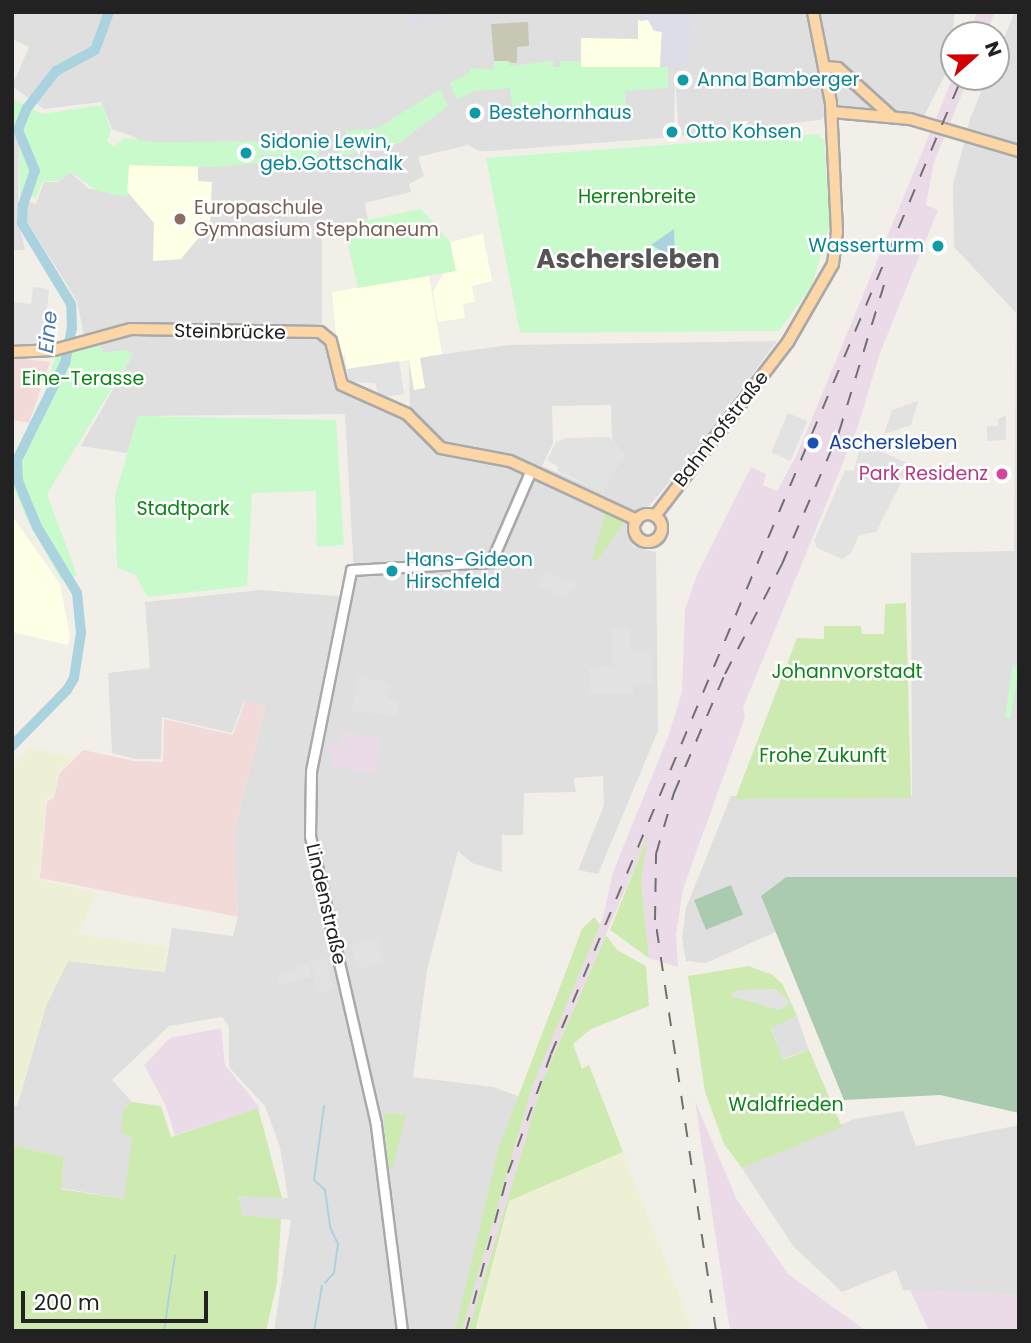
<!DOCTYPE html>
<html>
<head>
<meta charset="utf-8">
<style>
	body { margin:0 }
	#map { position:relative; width:1031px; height:1343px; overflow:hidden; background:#f2efe9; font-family:Poppins,sans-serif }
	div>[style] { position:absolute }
	.residential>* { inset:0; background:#e0dfdf; transform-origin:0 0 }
	.commercial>* { inset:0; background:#f2dad9 }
	.industrial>* { inset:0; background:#ebdbe8 }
	.education>* { inset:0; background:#ffffe5 }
	.construction>* { inset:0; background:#c7c7b4 }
	.farmland>* { inset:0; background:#eef0d5 }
	.grass>* { inset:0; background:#cdebb0 }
	.cemetery>* { inset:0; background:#aacbaf; transform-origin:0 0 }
	.park>* { inset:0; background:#c8facc; transform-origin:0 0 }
	.parking>* { inset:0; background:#e2e2e2; transform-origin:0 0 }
	.plaza>* { inset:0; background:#dddde8 }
	.water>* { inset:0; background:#aad3df }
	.stream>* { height:2px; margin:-1px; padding:0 1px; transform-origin:1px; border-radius:1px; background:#aad3df }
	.river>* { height:10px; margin:-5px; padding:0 5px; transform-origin:5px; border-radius:5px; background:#aad3df }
	.roads { filter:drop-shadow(2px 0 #a9a9a9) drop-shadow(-2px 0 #a9a9a9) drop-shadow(0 2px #a9a9a9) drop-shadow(0 -2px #a9a9a9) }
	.minor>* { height:9px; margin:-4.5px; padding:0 4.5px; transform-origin:4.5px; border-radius:4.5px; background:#fff }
	.major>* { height:10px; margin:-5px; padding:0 5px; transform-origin:5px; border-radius:5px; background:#fcd6a4 }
	.major>.ring { margin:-5px; padding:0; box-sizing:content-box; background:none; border:10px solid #fcd6a4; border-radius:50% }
	.rail>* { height:2px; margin-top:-1px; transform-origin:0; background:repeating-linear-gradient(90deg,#707070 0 14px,transparent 0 28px) }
	.dots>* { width:19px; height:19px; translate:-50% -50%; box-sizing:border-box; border:4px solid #fff; border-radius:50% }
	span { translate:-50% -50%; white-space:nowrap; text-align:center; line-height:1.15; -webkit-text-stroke:5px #fff; paint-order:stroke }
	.culture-label { font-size:19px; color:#0d838f }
	.left { translate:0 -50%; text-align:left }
	.right { translate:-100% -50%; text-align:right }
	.park-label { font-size:19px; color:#0c8416 }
	.education-label { font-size:19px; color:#785e54 }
	.street-label { font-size:19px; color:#222 }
	.transit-label { font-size:19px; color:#164399 }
	.hotel-label { font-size:19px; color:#b23c85 }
	.water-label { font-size:21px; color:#4a7aab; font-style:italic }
	.district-label { font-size:26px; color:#555; font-weight:700 }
	.frame { position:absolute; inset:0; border:14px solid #222; pointer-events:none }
	.north { position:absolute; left:940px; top:21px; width:70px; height:70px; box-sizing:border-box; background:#fff; border:2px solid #a7a7a7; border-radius:50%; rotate:69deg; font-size:19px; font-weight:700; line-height:28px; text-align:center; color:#222 }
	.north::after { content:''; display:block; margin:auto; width:24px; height:32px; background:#d40000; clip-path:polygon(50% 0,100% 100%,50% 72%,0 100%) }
	.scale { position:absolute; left:21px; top:1291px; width:187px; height:32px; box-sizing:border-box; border:4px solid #222; border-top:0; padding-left:9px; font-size:21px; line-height:24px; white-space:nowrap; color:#222; -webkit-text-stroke:5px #fff; paint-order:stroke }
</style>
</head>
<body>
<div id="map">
	<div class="residential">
		<div style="clip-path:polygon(evenodd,12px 12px,955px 12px,949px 67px,924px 116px,835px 106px,820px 120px,679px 136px,675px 75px,674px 137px,492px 151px,479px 151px,468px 145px,418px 157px,424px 176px,409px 184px,411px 192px,365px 203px,368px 221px,322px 230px,322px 338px,336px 387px,410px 423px,409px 359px,509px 345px,777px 341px,689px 459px,626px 533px,634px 547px,656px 552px,658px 731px,598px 874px,578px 870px,604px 805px,603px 776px,574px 778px,576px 792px,524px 793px,523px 835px,502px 835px,502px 872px,472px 863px,458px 851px,427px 970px,413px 1077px,493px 1087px,518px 1096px,455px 1331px,274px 1331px,291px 1220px,241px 1215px,238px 1195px,288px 1198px,280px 1147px,265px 1106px,229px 1067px,229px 1026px,222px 1017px,169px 1026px,112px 1080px,132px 1102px,124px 1109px,132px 1137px,125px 1199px,61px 1188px,64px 1157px,12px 1145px,12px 1105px,17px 1106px,46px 1006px,68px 961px,165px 972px,172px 928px,233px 936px,238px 917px,234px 832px,266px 706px,244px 701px,232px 733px,162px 717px,161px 759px,135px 759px,112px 753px,108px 673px,150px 668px,145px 602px,260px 590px,349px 597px,354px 574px,345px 414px,138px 416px,127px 453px,81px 446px,133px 354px,125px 350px,103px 353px,86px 346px,77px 301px,25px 218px,26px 201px,36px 204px,44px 182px,58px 182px,70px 172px,89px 189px,136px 194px,137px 138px,112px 129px,101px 102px,44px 109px,12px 86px,29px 47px,12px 39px,12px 12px,611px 405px,612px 440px,624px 455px,603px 492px,542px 466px,553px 443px,552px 406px,611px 405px,12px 12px,383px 1114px,405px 1114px,388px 1168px,388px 1167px,383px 1114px)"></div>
		<div style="clip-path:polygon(1015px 12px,1019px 12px,1019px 877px,786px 877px,761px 896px,776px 932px,706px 963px,686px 961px,682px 938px,686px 908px,731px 796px,912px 796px,911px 553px,1014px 551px,1016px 313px,954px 247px,953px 185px,970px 119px,987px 77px,996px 77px,996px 56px)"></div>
		<div style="clip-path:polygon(12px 131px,19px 141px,18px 218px,25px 250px,12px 250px)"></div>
		<div style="left:797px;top:1016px;width:36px;height:28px;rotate:71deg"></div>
		<div style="clip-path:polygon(903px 1111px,916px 1146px,1019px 1125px,1019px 1295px,903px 1290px,896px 1270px,842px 1292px,793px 1246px,742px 1168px,854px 1119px)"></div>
	</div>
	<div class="commercial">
		<div style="clip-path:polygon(12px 358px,50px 362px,29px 423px,12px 420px)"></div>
		<div style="clip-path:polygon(245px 701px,266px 706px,234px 832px,238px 917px,40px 878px,47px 801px,54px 798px,59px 774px,83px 750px,134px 761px,163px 762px,164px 719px,233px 735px)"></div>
	</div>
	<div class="industrial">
		<div style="clip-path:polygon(977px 12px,995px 12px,986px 35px,969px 35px)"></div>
		<div style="clip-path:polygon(954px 75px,969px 77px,934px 162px,926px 205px,938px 210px,880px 353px,858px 426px,743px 708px,745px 717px,683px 889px,676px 934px,678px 967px,649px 958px,641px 882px,647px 839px,543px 1080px,468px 1331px,462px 1331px,532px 1087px,603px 917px,613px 872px,668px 737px,682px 692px,685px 609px,697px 575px,751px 467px,766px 474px,763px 485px,777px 491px,798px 452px)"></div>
		<div style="clip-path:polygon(342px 731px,346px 732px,345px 739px,348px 732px,381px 739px,374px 775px,331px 765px,334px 753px,327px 751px,328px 744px,339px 746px)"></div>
		<div style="clip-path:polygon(221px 1028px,225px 1065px,260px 1108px,175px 1135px,165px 1104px,144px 1065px,170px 1038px)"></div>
		<div style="clip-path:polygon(695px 1101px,737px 1200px,788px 1274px,866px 1331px,730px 1331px)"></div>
		<div style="clip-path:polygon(910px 1290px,1019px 1295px,1019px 1331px,929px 1331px)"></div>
	</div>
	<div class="education">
		<div style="clip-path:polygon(638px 20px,649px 20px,662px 32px,660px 67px,581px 67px,581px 38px,638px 39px)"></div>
		<div style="clip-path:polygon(129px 165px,198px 166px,198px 181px,212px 182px,210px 224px,181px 259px,153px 261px,154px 223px,126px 190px)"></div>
		<div style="clip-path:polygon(483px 234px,492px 281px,472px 286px,475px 302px,463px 304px,465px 318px,438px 322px,433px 292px,443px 274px,455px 270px,450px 242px)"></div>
		<div style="clip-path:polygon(429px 276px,442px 354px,420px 358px,425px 388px,414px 390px,409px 360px,347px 369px,345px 355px,338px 355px,332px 292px)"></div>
		<div style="clip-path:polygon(12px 516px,60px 584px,70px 636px,68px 645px,12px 632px)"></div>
	</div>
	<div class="construction">
		<div style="clip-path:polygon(528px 22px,529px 46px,517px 47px,517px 63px,494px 61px,491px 24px)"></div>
	</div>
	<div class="farmland">
		<div style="clip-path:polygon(29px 747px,73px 758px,58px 773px,55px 791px,46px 799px,39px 879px,96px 893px,79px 934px,167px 947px,165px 972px,68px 961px,46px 1006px,20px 1097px,12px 1095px,12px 768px)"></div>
		<div style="clip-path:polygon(623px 1152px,693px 1331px,475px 1331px,509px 1201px)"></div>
	</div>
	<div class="grass">
		<div style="clip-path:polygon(594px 506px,624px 522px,596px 562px,592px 558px,605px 516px)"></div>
		<div style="clip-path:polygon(906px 603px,911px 798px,735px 799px,797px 638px,824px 639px,824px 626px,861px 626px,862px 634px,884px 634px,885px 604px)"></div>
		<div style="clip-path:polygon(648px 835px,641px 882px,649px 958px,610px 930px)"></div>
		<div style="clip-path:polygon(594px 917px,600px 925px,532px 1087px,462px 1331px,455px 1331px,499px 1147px,582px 929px)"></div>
		<div style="clip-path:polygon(606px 935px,617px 950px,646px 966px,649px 1006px,591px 1029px,573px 1044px,582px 1069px,589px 1065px,623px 1152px,509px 1201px,475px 1331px,468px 1331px,543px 1080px)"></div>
		<div style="clip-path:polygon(749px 966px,773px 975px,783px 985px,797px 1016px,771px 1028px,783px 1060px,809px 1050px,842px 1127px,742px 1168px,724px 1144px,705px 1092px,688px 976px)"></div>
		<div style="clip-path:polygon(132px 1102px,161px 1106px,171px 1137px,258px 1108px,282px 1198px,238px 1196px,242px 1215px,281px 1219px,277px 1283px,266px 1331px,12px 1331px,12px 1145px,64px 1157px,61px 1189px,124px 1199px,132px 1137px,121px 1132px,124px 1109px)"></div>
		<div style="clip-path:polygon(383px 1113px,406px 1114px,393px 1167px,388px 1168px)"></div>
	</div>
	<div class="cemetery">
		<div style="clip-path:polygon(786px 877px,1019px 877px,1019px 1113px,940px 1095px,844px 1100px,761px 896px)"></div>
		<div style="left:731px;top:885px;width:32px;height:40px;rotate:68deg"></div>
	</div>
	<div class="park">
		<div style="clip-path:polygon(494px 61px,509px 61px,510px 66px,553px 61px,553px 67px,560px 67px,560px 61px,581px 61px,581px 67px,668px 67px,668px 88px,625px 91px,626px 106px,513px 115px,510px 88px,474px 91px,457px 100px,450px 83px,469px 73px,470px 68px,494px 70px)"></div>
		<div style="clip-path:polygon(440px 89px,448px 106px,398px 144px,339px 156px,338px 140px,347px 137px,345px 131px,378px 128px)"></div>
		<div style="clip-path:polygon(12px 98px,42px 114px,102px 105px,111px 131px,107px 141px,114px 147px,124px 138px,156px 142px,318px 141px,318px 155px,313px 160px,284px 162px,283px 155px,261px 155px,259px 163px,215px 167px,129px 165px,127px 197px,95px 190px,71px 172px,58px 181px,43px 181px,36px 197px,20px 196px,19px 142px,12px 131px)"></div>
		<div style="clip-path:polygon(817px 134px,824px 140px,830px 224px,812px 285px,779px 331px,520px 333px,486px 158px)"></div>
		<div style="clip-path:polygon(421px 209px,450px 242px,456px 271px,358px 288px,343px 225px)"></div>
		<div style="clip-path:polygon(100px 343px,103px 353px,125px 350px,133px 354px,47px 494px,77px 575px,62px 581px,26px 518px,12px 483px,13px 461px,36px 422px,56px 354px)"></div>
		<div style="clip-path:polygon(138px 416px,336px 420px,344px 545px,317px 547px,316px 491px,252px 493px,247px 586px,147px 597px,136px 575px,117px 568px,115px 496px)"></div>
		<div style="left:1013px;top:665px;width:6px;height:53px;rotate:9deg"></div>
	</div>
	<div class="parking">
		<div style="clip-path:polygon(33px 287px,49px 289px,43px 348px,12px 345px,12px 302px,31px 304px)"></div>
		<div style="clip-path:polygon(399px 361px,404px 394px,386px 397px,378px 393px,375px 383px,349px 382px,347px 369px)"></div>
		<div style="clip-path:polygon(918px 401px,911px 425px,884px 434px,892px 410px)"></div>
		<div style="left:788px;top:413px;width:21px;height:43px;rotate:23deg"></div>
		<div style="clip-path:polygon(1006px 415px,1006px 440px,987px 441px,987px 426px,998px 426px,998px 419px)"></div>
		<div style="clip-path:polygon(609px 437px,624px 455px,603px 492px,557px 471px,559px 467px,547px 460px,556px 442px,566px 438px)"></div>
		<div style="clip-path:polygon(866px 445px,907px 463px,908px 469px,876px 532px,859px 535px,851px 553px,842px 559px,817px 548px,814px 540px,845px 471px,854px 470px,860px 447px)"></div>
		<div style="clip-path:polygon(545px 571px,577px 584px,566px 599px,538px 585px)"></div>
		<div style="clip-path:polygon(612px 628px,630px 628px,630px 649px,652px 649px,652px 685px,634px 685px,634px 694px,589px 694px,589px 667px,612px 666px)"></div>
		<div style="clip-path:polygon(358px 676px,390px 683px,388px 698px,399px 700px,396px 716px,352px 711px)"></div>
		<div style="left:378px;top:937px;width:27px;height:28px;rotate:75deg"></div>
		<div style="left:326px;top:958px;width:32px;height:16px;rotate:77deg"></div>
		<div style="clip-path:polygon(308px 962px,312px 977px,279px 985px,277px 976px)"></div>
		<div style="clip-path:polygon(776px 989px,791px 1003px,779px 1010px,730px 996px,737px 990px)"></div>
	</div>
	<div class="plaza">
		<div style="clip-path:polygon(412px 12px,442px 12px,442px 20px,408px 24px)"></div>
		<div style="clip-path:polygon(641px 12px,695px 12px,687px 63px,660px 67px,662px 32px,654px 31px,648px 20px,640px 21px)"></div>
	</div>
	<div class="water">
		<div style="clip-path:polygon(674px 229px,675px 258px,651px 245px)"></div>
	</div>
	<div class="stream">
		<div style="left:324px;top:1106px;width:75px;rotate:97.7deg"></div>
		<div style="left:314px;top:1180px;width:15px;rotate:42deg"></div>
		<div style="left:325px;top:1190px;width:37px;rotate:82deg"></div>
		<div style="left:330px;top:1227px;width:19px;rotate:65deg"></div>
		<div style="left:338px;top:1244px;width:29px;rotate:98deg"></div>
		<div style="left:334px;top:1273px;width:13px;rotate:132deg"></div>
		<div style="left:164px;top:1331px;width:76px;rotate:-81.7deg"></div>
		<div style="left:314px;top:1331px;width:46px;rotate:-79.9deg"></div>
	</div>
	<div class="river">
		<div style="left:12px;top:746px;width:78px;rotate:-45.5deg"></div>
		<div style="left:67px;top:690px;width:14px;rotate:-60deg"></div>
		<div style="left:74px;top:678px;width:46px;rotate:-81.2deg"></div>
		<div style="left:81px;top:633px;width:40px;rotate:-95.7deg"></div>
		<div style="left:77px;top:593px;width:77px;rotate:-121.2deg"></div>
		<div style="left:37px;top:527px;width:50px;rotate:-112.4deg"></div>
		<div style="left:18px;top:481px;width:21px;rotate:-93deg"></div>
		<div style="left:17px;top:460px;width:108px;rotate:-63.7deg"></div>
		<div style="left:65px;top:363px;width:36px;rotate:-79deg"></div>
		<div style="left:72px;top:328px;width:24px;rotate:-92deg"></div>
		<div style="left:71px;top:304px;width:95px;rotate:-121.2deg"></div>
		<div style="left:22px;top:223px;width:18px;rotate:-87deg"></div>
		<div style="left:23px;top:205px;width:36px;rotate:-71deg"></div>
		<div style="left:35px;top:171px;width:44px;rotate:-112.5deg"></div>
		<div style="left:18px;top:130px;width:24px;rotate:-68deg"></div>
		<div style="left:27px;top:108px;width:47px;rotate:-51.9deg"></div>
		<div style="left:56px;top:71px;width:44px;rotate:-28.3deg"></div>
		<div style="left:95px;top:50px;width:40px;rotate:-69.8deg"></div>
	</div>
	<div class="roads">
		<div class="minor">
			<div style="left:402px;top:1331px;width:209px;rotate:-97.2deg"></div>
			<div style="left:376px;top:1124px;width:295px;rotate:-102.9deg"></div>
			<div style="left:310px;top:836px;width:65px;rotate:-89.1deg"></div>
			<div style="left:311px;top:771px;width:205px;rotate:-78.7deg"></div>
			<div style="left:351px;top:570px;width:140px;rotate:-3.3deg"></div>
			<div style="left:491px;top:562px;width:100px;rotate:-66.5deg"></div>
		</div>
		<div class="major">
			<div style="left:824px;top:67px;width:14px;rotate:4deg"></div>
			<div style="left:838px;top:68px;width:70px;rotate:42.1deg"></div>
			<div style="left:832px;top:112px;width:78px;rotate:5.1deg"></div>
			<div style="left:910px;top:119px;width:114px;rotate:16.4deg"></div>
			<div style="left:12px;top:352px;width:42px;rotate:-2.7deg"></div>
			<div style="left:54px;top:350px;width:80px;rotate:-15.3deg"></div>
			<div style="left:131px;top:329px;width:189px;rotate:0.9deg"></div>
			<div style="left:320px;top:332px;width:14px;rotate:39deg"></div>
			<div style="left:331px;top:341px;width:45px;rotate:76deg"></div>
			<div style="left:342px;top:385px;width:71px;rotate:24deg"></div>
			<div style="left:407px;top:414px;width:48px;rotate:45deg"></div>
			<div style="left:441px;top:448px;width:70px;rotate:10.7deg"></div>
			<div style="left:510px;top:461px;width:140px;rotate:24.9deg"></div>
			<div class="ring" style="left:634px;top:514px;width:18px;height:18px"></div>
			<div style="left:655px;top:516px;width:219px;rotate:-52.6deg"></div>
			<div style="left:788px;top:342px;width:90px;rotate:-60deg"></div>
			<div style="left:833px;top:264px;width:32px;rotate:-83deg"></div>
			<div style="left:837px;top:232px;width:129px;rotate:-92.7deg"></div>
			<div style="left:831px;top:103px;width:93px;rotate:-101.2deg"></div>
		</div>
	</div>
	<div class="rail">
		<div style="left:974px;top:35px;width:24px;rotate:-71deg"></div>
		<div style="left:466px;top:1331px;width:163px;rotate:-75.1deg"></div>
		<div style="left:508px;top:1173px;width:127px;rotate:-70.1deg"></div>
		<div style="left:551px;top:1054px;width:1060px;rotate:-67.18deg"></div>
		<div style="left:716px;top:1331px;width:416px;rotate:-98.4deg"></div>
		<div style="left:655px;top:920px;width:66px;rotate:-89.1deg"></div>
		<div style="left:656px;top:854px;width:64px;rotate:-73.6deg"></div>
		<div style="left:674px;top:793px;width:129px;rotate:-66.8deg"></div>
		<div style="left:725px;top:674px;width:124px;rotate:-62.6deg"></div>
		<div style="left:782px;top:564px;width:144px;rotate:-66.6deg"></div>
		<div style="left:839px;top:432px;width:157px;rotate:-73deg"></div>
	</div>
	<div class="dots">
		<div style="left:683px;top:80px;background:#0f9aa8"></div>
		<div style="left:475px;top:113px;background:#0f9aa8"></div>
		<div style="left:672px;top:132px;background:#0f9aa8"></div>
		<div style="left:246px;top:153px;background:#0f9aa8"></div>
		<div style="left:180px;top:219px;background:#8d6e63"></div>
		<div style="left:938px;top:246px;background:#0f9aa8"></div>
		<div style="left:813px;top:443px;background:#1a4fb4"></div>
		<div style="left:1002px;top:474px;background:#d1479c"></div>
		<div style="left:392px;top:571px;background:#0f9aa8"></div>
	</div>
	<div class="culture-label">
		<span class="left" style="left:697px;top:80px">Anna Bamberger</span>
		<span class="left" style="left:489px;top:113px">Bestehornhaus</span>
		<span class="left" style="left:686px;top:132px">Otto Kohsen</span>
		<span class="left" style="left:260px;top:153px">Sidonie Lewin,<br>geb.Gottschalk</span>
		<span class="right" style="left:924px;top:246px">Wasserturm</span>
		<span class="left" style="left:406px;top:571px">Hans-Gideon<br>Hirschfeld</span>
	</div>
	<div class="park-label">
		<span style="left:637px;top:197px">Herrenbreite</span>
		<span style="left:83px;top:379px">Eine-Terasse</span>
		<span style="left:183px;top:509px">Stadtpark</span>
		<span style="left:847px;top:672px">Johannvorstadt</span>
		<span style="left:823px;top:756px">Frohe Zukunft</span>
		<span style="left:786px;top:1105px">Waldfrieden</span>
	</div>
	<div class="education-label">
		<span class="left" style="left:194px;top:219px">Europaschule<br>Gymnasium Stephaneum</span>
	</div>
	<div class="street-label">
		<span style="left:230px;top:332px;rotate:1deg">Steinbrücke</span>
		<span style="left:721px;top:429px;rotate:-52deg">Bahnhofstraße</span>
		<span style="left:326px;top:904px;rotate:77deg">Lindenstraße</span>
	</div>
	<div class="transit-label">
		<span class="left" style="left:829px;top:443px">Aschersleben</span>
	</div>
	<div class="hotel-label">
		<span class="right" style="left:988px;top:474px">Park Residenz</span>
	</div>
	<div class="water-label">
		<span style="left:48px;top:332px;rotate:-84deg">Eine</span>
	</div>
	<div class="district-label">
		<span style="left:628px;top:260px">Aschersleben</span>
	</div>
	<div class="frame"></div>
	<div class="north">N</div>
	<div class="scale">200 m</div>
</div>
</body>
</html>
